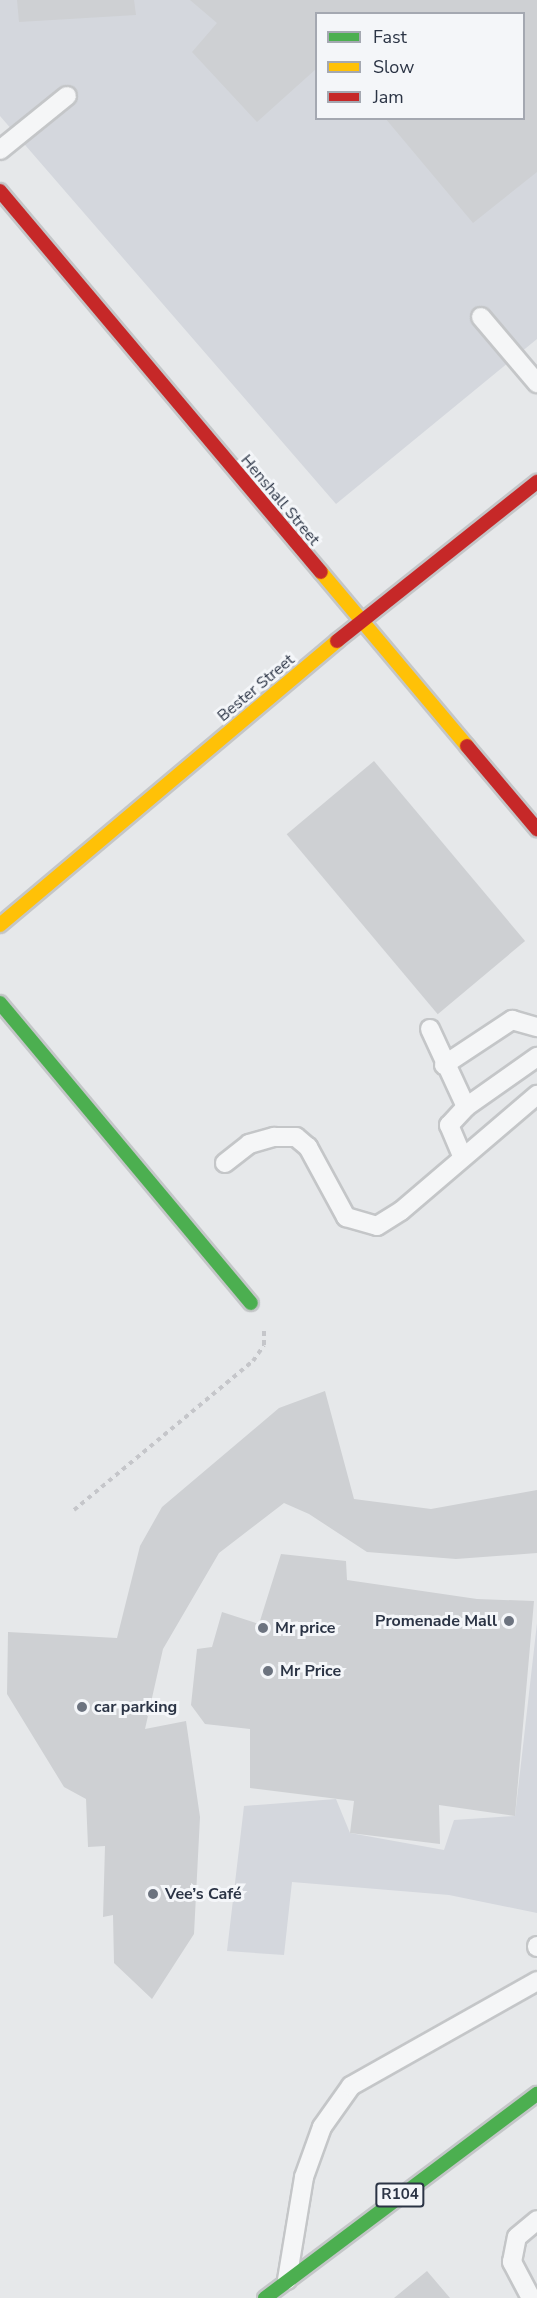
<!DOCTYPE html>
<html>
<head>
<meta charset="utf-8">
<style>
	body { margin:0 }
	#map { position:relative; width:537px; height:2298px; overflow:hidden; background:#e6e8ea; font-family:"Nunito Sans",sans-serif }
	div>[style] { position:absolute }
	.built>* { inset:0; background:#d4d7dd }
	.building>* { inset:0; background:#ced0d3; transform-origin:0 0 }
	.path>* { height:4px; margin-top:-2px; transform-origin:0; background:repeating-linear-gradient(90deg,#c5c6ca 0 4.5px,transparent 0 9px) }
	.roads { filter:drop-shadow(2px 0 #c4c6c8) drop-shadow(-2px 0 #c4c6c8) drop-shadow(0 2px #c4c6c8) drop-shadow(0 -2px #c4c6c8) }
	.lane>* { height:18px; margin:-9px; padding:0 9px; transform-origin:9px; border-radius:9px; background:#f5f6f7 }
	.fast>* { height:14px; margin:-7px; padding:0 7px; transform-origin:7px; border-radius:7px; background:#4caf50 }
	.slow>* { height:14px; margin:-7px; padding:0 7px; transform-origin:7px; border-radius:7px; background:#ffc107 }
	.jam>* { height:14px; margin:-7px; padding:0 7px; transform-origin:7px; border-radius:7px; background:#c62828 }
	.dots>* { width:16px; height:16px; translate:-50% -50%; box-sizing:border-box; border:3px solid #f4f6f9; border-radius:50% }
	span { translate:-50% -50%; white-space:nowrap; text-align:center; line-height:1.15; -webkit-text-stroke:6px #f4f6f9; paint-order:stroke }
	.shield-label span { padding:2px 4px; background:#f4f6f9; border:2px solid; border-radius:4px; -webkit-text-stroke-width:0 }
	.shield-label { font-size:15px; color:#2b3445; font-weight:700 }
	.street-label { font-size:16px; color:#2b3445 }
	.poi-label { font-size:16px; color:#2b3445; font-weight:700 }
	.right { translate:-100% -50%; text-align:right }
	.left { translate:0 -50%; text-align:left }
	.legend { position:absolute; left:315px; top:12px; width:210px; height:108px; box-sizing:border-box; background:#f4f6f9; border:2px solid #a4a8b1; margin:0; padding:8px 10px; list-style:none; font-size:18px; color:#2b3445 }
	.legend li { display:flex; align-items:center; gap:12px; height:30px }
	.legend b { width:30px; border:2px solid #a4a8b1 }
</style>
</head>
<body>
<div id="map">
	<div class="built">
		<div style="clip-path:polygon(evenodd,0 0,537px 0,537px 339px,336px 504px,0 116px,0 0,316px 14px,524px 14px,524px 118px,316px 118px,316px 14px)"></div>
		<div style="clip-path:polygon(537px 1623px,537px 1913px,449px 1895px,292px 1882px,284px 1955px,227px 1951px,244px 1806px,336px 1799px,350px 1833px,444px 1850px,454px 1820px,515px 1816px)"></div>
	</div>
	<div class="building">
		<div style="clip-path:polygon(17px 0,134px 0,136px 15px,19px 22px)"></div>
		<div style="clip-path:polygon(190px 0,537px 0,537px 172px,473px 223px,385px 118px,524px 118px,524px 14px,316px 14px,316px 69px,257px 122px,192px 52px,217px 23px)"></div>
		<div style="left:374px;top:761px;width:235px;height:114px;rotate:50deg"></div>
		<div style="clip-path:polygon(325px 1391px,354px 1499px,431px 1509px,537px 1490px,537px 1553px,456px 1559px,367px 1552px,309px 1514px,284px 1503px,219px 1553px,163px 1649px,145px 1729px,186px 1721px,200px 1817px,194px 1934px,152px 1999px,114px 1963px,113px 1915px,103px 1917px,105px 1846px,88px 1847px,86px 1799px,64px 1787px,7px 1694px,8px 1632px,117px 1638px,140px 1546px,162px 1507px,279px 1408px)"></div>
		<div style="clip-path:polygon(281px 1554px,346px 1561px,347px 1580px,477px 1599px,534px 1601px,515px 1816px,439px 1805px,440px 1844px,350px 1833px,354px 1801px,250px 1788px,250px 1729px,205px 1724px,191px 1705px,197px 1649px,212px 1647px,222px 1612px,259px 1624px)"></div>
		<div style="clip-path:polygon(427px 2271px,450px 2298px,394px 2298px)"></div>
	</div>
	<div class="path">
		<div style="left:74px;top:1510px;width:233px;rotate:-39.8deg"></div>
		<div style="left:253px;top:1361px;width:19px;rotate:-55deg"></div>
		<div style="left:264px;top:1345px;width:14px;rotate:-90deg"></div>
	</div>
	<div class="roads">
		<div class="lane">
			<div style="left:0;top:150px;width:86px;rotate:-38.9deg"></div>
			<div style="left:481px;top:317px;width:87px;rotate:49.7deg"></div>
			<div style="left:430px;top:1029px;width:86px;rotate:65.2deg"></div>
			<div style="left:466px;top:1107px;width:25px;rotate:133deg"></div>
			<div style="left:449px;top:1125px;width:33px;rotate:67deg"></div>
			<div style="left:444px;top:1065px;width:82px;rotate:-33.5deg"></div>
			<div style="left:512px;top:1020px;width:26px;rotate:16deg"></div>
			<div style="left:466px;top:1107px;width:87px;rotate:-35.2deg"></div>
			<div style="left:225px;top:1163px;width:31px;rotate:-38deg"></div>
			<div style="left:249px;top:1144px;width:26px;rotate:-16deg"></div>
			<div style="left:274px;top:1137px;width:22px"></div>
			<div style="left:296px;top:1137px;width:16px;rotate:40deg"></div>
			<div style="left:308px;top:1147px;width:80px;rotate:61.5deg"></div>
			<div style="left:346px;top:1217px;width:32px;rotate:16deg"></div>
			<div style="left:377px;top:1226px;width:28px;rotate:-32deg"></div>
			<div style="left:401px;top:1211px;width:179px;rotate:-40.5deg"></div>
			<div style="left:537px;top:1946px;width:1px;rotate:90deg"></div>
			<div style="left:287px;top:2280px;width:104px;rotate:-80.6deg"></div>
			<div style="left:304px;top:2177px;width:53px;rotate:-70.2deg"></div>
			<div style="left:322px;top:2127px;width:50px;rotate:-54.7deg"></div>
			<div style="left:351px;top:2086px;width:214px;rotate:-29.4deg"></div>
			<div style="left:531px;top:2298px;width:41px;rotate:-117.8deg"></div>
			<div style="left:512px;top:2262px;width:25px;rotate:-79deg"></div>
			<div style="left:517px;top:2237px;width:26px;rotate:-40deg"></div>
		</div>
		<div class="fast">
			<div style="left:0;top:1003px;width:391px;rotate:50.1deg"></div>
			<div style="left:265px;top:2298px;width:340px;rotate:-36.9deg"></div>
		</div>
		<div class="slow">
			<div style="left:321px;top:572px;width:227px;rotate:50deg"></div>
			<div style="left:0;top:925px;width:441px;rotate:-40.1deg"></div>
		</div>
		<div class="jam">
			<div style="left:0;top:191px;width:498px;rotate:49.9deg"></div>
			<div style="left:337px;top:641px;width:256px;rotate:-38.5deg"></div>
			<div style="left:467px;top:746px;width:109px;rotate:49.9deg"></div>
		</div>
	</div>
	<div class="dots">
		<div style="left:509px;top:1621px;background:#6c737f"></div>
		<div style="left:263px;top:1628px;background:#6c737f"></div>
		<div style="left:268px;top:1671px;background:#6c737f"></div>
		<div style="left:82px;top:1707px;background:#6c737f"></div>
		<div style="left:153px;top:1894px;background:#6c737f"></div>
	</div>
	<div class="shield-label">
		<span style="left:400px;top:2195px">R104</span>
	</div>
	<div class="street-label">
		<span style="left:280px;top:500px;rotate:50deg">Henshall Street</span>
		<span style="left:256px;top:688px;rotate:-40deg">Bester Street</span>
	</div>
	<div class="poi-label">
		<span class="right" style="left:497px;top:1621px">Promenade Mall</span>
		<span class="left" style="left:275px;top:1628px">Mr price</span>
		<span class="left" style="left:280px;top:1671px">Mr Price</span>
		<span class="left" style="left:94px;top:1707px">car parking</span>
		<span class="left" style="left:165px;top:1894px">Vee’s Café</span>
	</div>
	<ul class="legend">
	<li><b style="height:8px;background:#4caf50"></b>Fast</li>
	<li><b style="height:8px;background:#ffc107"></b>Slow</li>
	<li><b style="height:8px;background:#c62828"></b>Jam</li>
	</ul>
</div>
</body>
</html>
